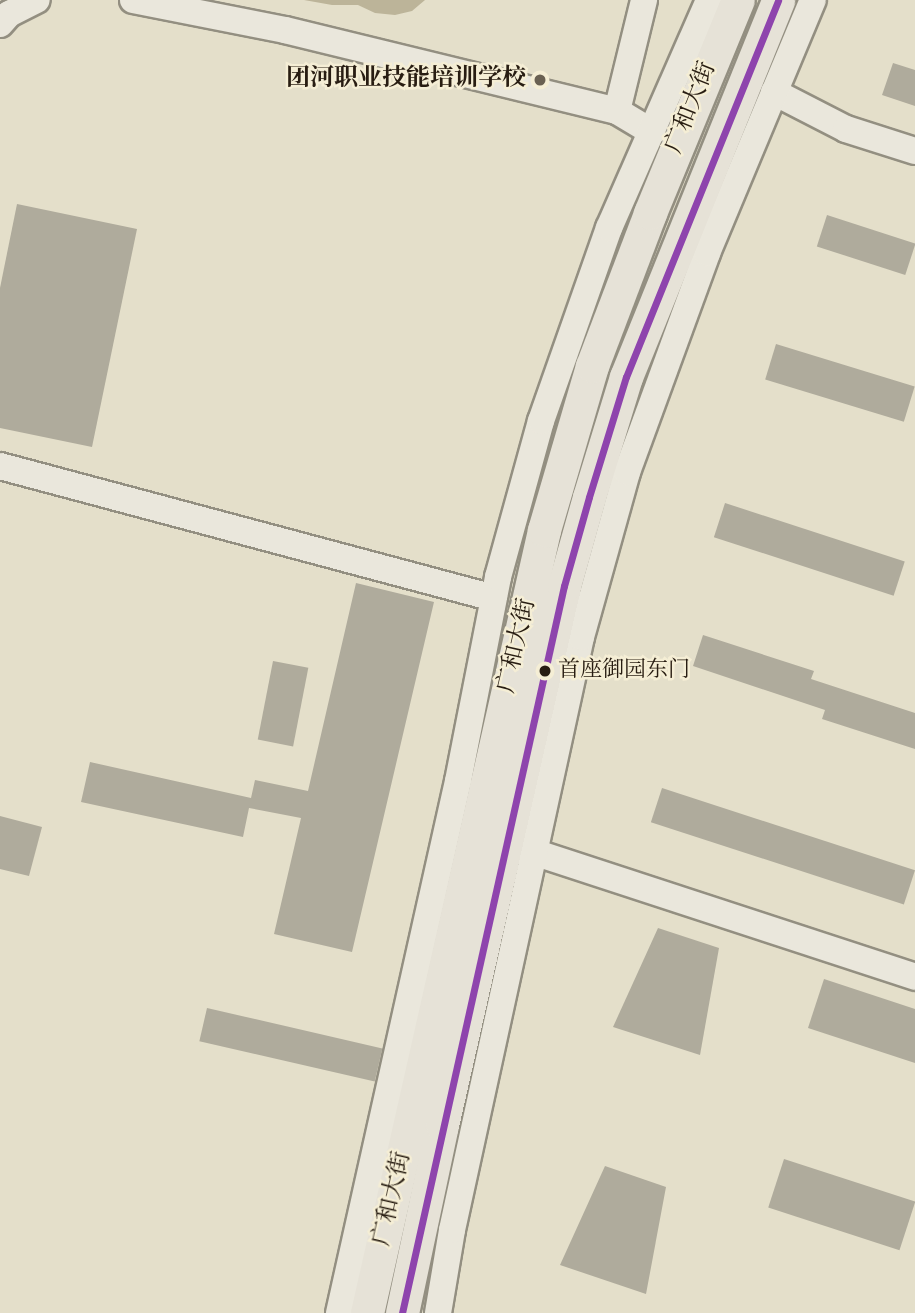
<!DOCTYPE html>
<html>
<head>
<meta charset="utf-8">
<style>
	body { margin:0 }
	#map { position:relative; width:915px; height:1313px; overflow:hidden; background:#e4dfca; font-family:"Old Standard TT","Noto Serif SC",serif }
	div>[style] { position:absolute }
	.water>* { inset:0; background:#bcb499 }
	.building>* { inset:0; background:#afab9c; transform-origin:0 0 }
	.roads { filter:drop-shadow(2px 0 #938f81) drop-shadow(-2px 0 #938f81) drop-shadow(0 2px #938f81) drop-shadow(0 -2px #938f81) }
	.minor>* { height:26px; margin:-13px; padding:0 13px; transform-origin:13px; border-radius:13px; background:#eae7dc }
	.major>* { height:33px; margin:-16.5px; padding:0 16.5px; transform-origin:16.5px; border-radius:16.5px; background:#e6e2d7 }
	.bus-1>* { height:7px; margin:-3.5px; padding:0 3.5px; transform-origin:3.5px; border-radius:3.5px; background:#8e44ad }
	.dots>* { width:19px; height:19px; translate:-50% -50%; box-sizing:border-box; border:4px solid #f5eed5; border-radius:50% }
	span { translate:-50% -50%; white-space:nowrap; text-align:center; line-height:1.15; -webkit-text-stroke:5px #f5eed5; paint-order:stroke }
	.bus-label { font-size:22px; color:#281d12 }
	.left { translate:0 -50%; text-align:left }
	.poi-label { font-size:24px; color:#281d12; font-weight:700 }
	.right { translate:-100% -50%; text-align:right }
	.street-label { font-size:24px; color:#281d12 }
</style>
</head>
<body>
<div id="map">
	<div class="water">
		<div style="clip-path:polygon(304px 0,425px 0,412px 11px,395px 15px,375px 13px,358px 5px,332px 5px)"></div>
	</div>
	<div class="building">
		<div style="clip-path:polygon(893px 63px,915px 70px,915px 106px,882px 95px)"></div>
		<div style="clip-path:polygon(17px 204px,137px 229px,92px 447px,0 428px,0 288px)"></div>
		<div style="left:827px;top:215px;width:93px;height:33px;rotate:18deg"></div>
		<div style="left:776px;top:344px;width:145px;height:37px;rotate:17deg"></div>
		<div style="left:725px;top:503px;width:189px;height:36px;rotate:18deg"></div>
		<div style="clip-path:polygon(356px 583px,434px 602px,352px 952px,274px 934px,301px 818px,249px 808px,243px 837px,81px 802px,90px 762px,251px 798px,255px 780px,308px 791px)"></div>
		<div style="clip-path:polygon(703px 635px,814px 671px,811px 679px,915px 713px,915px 749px,822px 719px,825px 710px,693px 666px)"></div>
		<div style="left:273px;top:661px;width:36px;height:80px;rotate:11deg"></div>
		<div style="left:662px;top:788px;width:266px;height:36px;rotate:18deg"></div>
		<div style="clip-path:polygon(0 816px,42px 827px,29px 876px,0 869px)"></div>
		<div style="clip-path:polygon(658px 928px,719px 948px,700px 1055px,613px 1027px)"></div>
		<div style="clip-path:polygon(824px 979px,915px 1009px,915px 1063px,808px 1028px)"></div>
		<div style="left:207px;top:1008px;width:180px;height:34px;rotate:13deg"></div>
		<div style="left:784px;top:1159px;width:138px;height:51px;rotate:18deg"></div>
		<div style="clip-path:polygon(605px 1166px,666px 1187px,646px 1294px,560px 1265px)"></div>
	</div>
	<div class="roads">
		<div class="minor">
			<div style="left:133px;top:0;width:155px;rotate:11.2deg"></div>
			<div style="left:285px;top:30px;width:342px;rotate:13.7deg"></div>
			<div style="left:617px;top:111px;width:41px;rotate:31deg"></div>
			<div style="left:0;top:24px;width:13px;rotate:-48deg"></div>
			<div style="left:9px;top:14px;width:31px;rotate:-27deg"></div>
			<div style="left:774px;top:92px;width:81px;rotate:27.2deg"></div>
			<div style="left:846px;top:129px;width:72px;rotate:17.7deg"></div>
			<div style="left:617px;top:111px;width:114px;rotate:-76.3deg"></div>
			<div style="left:0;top:466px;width:511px;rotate:14.96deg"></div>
			<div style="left:518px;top:847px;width:418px;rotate:18.1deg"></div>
			<div style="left:339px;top:1313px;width:545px;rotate:-77.39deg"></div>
			<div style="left:458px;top:781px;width:208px;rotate:-78.9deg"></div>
			<div style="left:498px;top:577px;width:162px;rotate:-74.6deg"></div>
			<div style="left:541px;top:421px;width:205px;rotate:-70.6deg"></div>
			<div style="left:609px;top:228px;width:249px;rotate:-66.3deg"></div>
			<div style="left:438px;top:1313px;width:84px;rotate:-80.4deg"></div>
			<div style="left:452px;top:1230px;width:607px;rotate:-77.73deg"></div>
			<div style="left:581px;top:637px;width:171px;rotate:-74.4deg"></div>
			<div style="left:627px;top:472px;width:233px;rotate:-69.9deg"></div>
			<div style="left:707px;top:253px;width:274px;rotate:-67.3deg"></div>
		</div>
		<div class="major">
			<div style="left:367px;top:1313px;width:803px;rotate:-77.26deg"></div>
			<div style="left:544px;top:530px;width:171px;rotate:-73.7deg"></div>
			<div style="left:592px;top:366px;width:164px;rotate:-69.2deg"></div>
			<div style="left:650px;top:213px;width:230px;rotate:-67.6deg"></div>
			<div style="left:402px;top:1313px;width:192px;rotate:-78deg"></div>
			<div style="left:442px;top:1125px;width:553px;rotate:-77.25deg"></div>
			<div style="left:564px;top:586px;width:92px;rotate:-74.3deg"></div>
			<div style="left:589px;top:497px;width:126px;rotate:-72.9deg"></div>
			<div style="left:626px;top:377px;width:406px;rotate:-68deg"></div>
		</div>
	</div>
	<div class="bus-1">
		<div style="left:402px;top:1313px;width:745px;rotate:-77.44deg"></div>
		<div style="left:564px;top:586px;width:92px;rotate:-74.3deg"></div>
		<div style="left:589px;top:497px;width:126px;rotate:-72.9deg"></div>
		<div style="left:626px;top:377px;width:406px;rotate:-68deg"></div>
	</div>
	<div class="dots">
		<div style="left:540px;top:80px;background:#6a6152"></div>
		<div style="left:545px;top:671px;background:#281d12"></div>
	</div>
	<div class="bus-label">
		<span class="left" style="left:558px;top:671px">首座御园东门</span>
	</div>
	<div class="poi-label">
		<span class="right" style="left:526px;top:80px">团河职业技能培训学校</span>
	</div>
	<div class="street-label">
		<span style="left:692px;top:108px;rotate:-68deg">广和大街</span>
		<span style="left:518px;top:646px;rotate:-77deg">广和大街</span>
		<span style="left:393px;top:1199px;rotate:-77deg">广和大街</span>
	</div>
</div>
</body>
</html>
